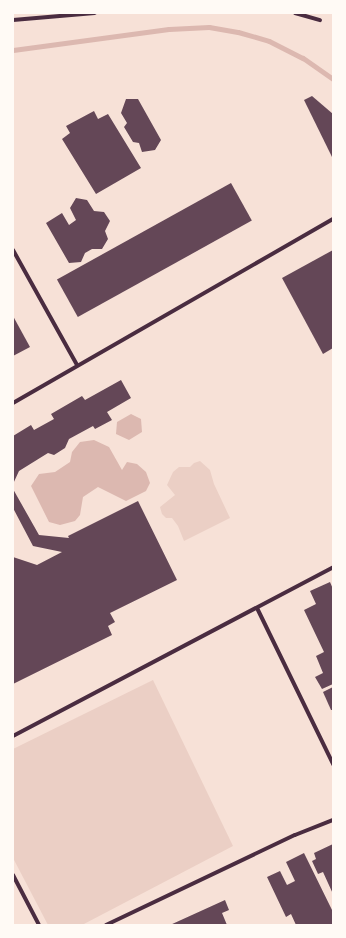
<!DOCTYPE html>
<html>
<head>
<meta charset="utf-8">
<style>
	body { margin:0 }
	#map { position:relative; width:346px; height:938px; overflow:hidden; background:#f7e1d7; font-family:Helvetica,sans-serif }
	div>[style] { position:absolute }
	.green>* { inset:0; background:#ebcfc5 }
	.water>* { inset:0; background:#dcb8b0 }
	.stream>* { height:5px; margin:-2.5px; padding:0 2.5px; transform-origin:2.5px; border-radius:2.5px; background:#dcb8b0 }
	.building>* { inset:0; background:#644757; transform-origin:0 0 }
	.minor>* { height:4px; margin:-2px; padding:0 2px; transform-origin:2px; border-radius:2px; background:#4a2c40 }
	span { translate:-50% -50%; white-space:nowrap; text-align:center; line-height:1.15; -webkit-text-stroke:3.5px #fffaf5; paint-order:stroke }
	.frame { position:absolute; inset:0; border:14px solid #fffaf5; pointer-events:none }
</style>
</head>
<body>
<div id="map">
	<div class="green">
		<div style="clip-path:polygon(200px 461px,210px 470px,214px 484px,230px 518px,184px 541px,178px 526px,172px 518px,166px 518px,162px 514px,160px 507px,175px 495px,167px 485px,173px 472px,179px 467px,190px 467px,194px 463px)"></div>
		<div style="clip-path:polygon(153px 680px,233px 846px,82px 925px,48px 925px,13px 858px,13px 749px)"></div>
	</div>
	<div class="water">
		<div style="clip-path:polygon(131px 414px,141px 419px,142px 432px,129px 440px,116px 434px,117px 422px)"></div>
		<div style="clip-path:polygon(94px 440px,109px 447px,122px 470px,127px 462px,137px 464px,146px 472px,150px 483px,146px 491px,126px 501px,98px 487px,83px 497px,80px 515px,75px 521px,60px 525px,49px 522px,31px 486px,39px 474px,55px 472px,70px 462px,72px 452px,80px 442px)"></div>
	</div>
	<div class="stream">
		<div style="left:13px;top:50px;width:157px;rotate:-7.7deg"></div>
		<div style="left:169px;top:29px;width:40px;rotate:-2.9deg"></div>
		<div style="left:209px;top:27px;width:29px;rotate:10deg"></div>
		<div style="left:238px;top:32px;width:32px;rotate:16deg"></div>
		<div style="left:269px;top:41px;width:38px;rotate:27deg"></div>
		<div style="left:303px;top:58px;width:37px;rotate:35deg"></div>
	</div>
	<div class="building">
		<div style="clip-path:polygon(312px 96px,333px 114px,333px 159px,304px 100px)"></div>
		<div style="clip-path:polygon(126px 99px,138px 99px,161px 140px,155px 150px,142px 152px,139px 143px,133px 142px,124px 127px,127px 123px,121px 113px)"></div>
		<div style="clip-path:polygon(94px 111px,98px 119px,108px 114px,141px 168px,96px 194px,62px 139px,70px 133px,66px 126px)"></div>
		<div style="left:231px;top:183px;width:43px;height:199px;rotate:61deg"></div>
		<div style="clip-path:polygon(76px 198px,87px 200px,94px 211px,104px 212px,110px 221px,105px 231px,108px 239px,102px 249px,92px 249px,85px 253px,81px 262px,69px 263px,46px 223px,62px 213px,69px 225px,76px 220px,70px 208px)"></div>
		<div style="clip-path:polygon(333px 250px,333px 348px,323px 354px,282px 278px)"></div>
		<div style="clip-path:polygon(13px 316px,30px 347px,13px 356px)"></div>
		<div style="clip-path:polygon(121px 380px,131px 398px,107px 412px,112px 420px,95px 429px,93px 426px,69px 439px,65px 448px,54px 455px,48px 453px,19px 471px,13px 484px,13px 436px,31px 425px,34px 430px,54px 419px,51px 414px,82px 396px,85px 400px)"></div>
		<div style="clip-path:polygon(13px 489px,39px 535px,69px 538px,68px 536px,138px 501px,177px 580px,110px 613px,115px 622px,108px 626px,112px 635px,13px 684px,13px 557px,37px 565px,62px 552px,33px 546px,13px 508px)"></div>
		<div style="clip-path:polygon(330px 582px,333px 589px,333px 684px,322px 689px,315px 677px,323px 673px,316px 656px,324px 652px,304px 610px,316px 604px,310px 591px)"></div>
		<div style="clip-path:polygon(333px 687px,333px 710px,331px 710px,323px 692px)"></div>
		<div style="clip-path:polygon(333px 844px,333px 894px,323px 872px,318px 874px,312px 861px,316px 859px,314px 853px)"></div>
		<div style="clip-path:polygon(304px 853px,333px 912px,333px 925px,296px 925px,291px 914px,286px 917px,267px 877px,280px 871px,287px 885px,295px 881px,286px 862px)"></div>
		<div style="clip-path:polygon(225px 900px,229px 910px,222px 913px,227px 925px,170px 925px)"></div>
	</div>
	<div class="minor">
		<div style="left:295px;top:13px;width:26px;rotate:16deg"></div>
		<div style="left:13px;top:20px;width:82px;rotate:-4.9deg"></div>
		<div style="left:13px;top:250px;width:132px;rotate:60.9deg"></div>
		<div style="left:13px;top:403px;width:369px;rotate:-29.9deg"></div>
		<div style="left:257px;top:608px;width:174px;rotate:64deg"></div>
		<div style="left:13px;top:736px;width:362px;rotate:-27.8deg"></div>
		<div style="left:13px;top:875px;width:56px;rotate:62.5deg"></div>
		<div style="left:106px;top:925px;width:209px;rotate:-25.5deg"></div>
		<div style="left:295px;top:835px;width:41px;rotate:-21.5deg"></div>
	</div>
	<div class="frame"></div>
</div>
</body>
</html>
